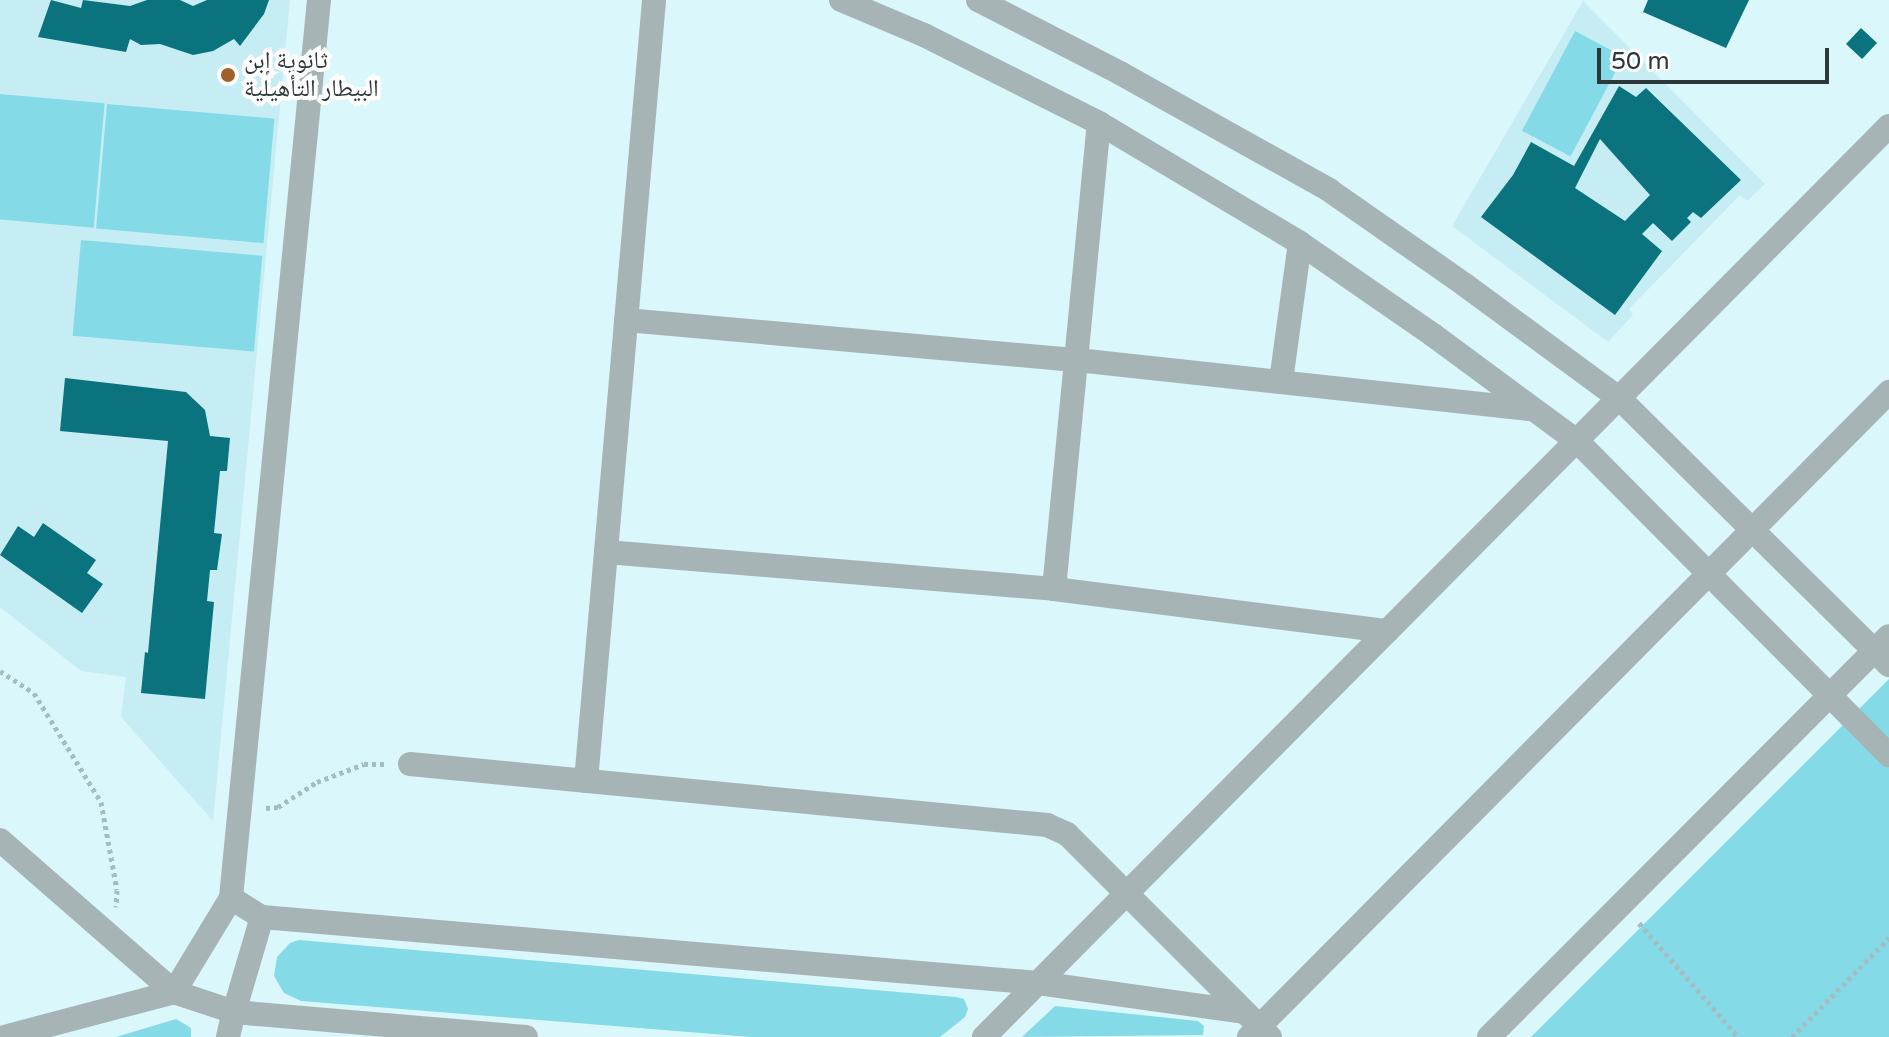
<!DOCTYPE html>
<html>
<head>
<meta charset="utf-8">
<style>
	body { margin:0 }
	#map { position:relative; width:1889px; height:1037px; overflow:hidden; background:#daf7fc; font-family:"Varela Round","Noto Naskh Arabic",sans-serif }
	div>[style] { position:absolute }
	.built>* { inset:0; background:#c6edf3 }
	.green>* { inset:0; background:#84dbe7; transform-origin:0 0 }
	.building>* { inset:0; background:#0a737e; transform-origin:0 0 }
	.path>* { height:5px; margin-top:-2.5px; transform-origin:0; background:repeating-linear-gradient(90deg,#a5bdc1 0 4px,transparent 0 8px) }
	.street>* { height:24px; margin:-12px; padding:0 12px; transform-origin:12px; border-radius:12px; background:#a7b4b6 }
	.dots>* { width:22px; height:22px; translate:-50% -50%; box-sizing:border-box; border:4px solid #fefefe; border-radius:50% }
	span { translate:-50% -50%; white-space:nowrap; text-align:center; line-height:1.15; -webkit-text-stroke:8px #fefefe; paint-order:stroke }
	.poi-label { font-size:24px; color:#2b3738 }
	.left { translate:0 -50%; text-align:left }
	.scale { position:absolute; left:1597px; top:48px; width:232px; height:36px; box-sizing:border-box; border:4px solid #2b3738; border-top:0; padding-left:10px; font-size:24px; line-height:28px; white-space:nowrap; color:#2b3738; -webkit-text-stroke:6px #fefefe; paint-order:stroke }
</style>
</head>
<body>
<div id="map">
	<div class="built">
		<div style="clip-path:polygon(0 0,290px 0,213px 821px,121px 717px,126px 677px,81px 671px,0 607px)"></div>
		<div style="clip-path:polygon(1583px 1px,1765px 184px,1747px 201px,1740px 195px,1629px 309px,1633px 315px,1608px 342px,1452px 226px)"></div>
	</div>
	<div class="green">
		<div style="left:1575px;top:31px;width:55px;height:113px;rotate:28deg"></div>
		<div style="left:0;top:94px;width:105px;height:125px;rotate:5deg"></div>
		<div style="left:107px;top:104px;width:168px;height:125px;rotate:5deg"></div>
		<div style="left:81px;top:240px;width:182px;height:96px;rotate:5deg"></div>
		<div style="clip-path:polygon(1889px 679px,1889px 1037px,1531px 1037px)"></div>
		<div style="clip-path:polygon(299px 940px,956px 997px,964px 999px,968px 1009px,965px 1017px,940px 1037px,751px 1037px,301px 1001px,284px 993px,274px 976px,277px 957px,290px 943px)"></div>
		<div style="clip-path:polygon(1055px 1006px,1198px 1021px,1204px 1026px,1203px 1035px,1022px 1037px)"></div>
		<div style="clip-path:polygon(176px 1019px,191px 1028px,191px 1037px,116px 1037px)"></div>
	</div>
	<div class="building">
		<div style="clip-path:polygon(51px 0,81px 8px,83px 0,130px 6px,147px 0,180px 0,193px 6px,207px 0,269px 0,264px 14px,240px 46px,234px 39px,213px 51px,193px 55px,160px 44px,141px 45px,130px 39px,126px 52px,38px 37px)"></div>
		<div style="clip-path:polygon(1648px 0,1749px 0,1726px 48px,1643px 12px)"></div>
		<div style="left:1861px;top:28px;width:22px;height:22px;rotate:43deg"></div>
		<div style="clip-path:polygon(evenodd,1619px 86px,1636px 97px,1646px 88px,1741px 180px,1701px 218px,1693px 212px,1687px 218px,1691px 222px,1672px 241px,1653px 223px,1642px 234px,1662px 251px,1615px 315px,1481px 217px,1513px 175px,1531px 142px,1574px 166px,1619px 86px,1600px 139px,1650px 195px,1625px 221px,1575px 188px,1600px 139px)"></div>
		<div style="clip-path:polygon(65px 378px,186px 392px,205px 410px,210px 436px,230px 438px,227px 471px,220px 471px,214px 533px,222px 534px,217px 570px,210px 570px,207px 601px,214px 602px,205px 699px,141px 693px,145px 652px,148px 653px,168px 441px,60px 431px)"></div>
		<div style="clip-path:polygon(43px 523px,96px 560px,87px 573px,103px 584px,82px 613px,0 555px,18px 526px,34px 537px)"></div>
	</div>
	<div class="path">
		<div style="left:0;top:671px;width:40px;rotate:32.9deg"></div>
		<div style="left:34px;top:693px;width:128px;rotate:58.4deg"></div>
		<div style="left:101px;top:802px;width:89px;rotate:79.7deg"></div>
		<div style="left:117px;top:890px;width:17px;rotate:93deg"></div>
		<div style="left:266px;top:808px;width:12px;rotate:-5deg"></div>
		<div style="left:278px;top:807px;width:46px;rotate:-32.7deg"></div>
		<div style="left:317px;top:782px;width:50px;rotate:-21deg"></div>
		<div style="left:364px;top:764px;width:21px"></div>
		<div style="left:1639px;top:923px;width:151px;rotate:49deg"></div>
		<div style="left:1792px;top:1037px;width:139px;rotate:-45.6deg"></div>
	</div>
	<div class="street">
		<div style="left:319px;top:0;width:902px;rotate:95.6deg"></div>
		<div style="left:231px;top:898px;width:36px;rotate:32deg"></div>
		<div style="left:262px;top:917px;width:779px;rotate:4.86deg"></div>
		<div style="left:1038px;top:983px;width:208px;rotate:8deg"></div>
		<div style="left:841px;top:0;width:90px;rotate:22.9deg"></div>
		<div style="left:924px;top:35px;width:196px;rotate:26.7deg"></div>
		<div style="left:1099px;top:123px;width:234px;rotate:30.8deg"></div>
		<div style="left:1300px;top:243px;width:162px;rotate:34.7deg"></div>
		<div style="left:1433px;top:335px;width:179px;rotate:36.4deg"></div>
		<div style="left:1577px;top:441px;width:443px;rotate:45.2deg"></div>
		<div style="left:978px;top:0;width:160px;rotate:27.2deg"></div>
		<div style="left:1120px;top:73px;width:240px;rotate:29.2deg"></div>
		<div style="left:1329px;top:190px;width:166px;rotate:34.9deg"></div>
		<div style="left:1465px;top:285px;width:191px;rotate:36.3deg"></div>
		<div style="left:1619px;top:398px;width:380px;rotate:44.7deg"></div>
		<div style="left:626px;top:320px;width:453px;rotate:5.1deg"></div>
		<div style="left:1077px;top:360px;width:457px;rotate:6.2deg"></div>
		<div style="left:1281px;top:381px;width:139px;rotate:-82.2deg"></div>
		<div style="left:606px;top:552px;width:450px;rotate:4.7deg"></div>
		<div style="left:1054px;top:589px;width:336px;rotate:7.2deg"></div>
		<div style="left:1054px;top:589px;width:468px;rotate:-84.5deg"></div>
		<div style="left:410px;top:764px;width:640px;rotate:5.47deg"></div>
		<div style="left:1047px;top:825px;width:22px;rotate:24deg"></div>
		<div style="left:1067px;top:834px;width:287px;rotate:45deg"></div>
		<div style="left:586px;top:781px;width:784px;rotate:-85.02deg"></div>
		<div style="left:0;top:840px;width:231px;rotate:41.1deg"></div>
		<div style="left:174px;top:992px;width:63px;rotate:18.4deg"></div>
		<div style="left:234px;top:1012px;width:99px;rotate:-73.6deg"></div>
		<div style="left:4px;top:1037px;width:176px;rotate:-14.8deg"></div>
		<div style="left:174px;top:992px;width:110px;rotate:-58.8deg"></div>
		<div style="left:228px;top:1037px;width:26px;rotate:-77deg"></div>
		<div style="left:234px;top:1012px;width:293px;rotate:4.9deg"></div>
		<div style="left:984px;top:1037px;width:1284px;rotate:-45.19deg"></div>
		<div style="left:1249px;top:1037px;width:909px;rotate:-45.22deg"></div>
		<div style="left:1489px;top:1037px;width:566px;rotate:-45.07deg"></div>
	</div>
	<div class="dots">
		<div style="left:228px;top:75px;background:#a0602a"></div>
	</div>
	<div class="poi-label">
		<span class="left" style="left:244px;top:75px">ثانوية إبن<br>البيطار التأهيلية</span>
	</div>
	<div class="scale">50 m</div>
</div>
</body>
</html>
